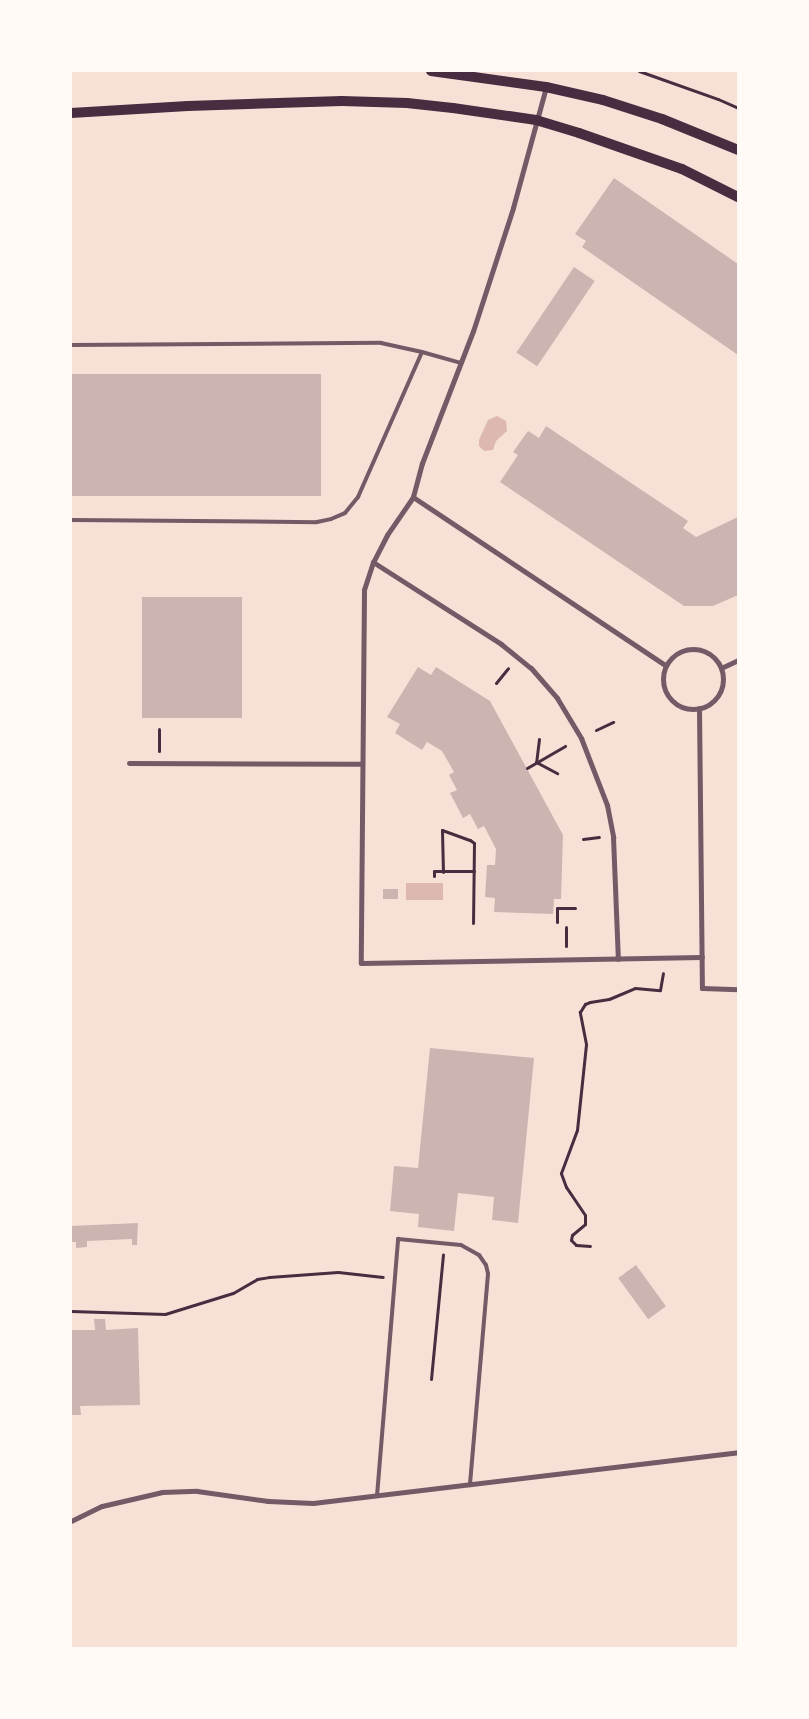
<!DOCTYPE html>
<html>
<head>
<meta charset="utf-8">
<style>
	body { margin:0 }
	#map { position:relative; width:809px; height:1719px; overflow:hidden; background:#f7e1d7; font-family:"Varela Round",sans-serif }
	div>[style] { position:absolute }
	.water>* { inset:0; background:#dcb8b0; transform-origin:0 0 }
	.building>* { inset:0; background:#ccb4b1; transform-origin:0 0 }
	.path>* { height:3px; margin:-1.5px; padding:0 1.5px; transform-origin:1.5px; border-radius:1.5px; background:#4a2c40 }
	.service>* { height:4px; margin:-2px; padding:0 2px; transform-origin:2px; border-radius:2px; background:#755966 }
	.minor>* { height:5px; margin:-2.5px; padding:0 2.5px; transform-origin:2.5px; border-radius:2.5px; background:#755966 }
	.minor>.ring { margin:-2.5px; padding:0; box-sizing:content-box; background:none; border:5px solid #755966; border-radius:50% }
	.secondary>* { height:10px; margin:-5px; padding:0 5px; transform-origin:5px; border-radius:5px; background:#4a2c40 }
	span { translate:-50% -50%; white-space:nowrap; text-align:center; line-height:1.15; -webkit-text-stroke:4.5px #fffaf5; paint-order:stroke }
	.frame { position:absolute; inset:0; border:72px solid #fffaf5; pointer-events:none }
</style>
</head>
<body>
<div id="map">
	<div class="water">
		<div style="clip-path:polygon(497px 416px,506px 421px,507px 431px,496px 441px,493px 450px,484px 451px,479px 446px,479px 440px,488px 420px)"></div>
		<div style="left:406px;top:883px;width:37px;height:17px"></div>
	</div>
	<div class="building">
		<div style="clip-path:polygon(614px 178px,738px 264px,738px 355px,582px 247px,586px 241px,575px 234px)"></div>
		<div style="left:574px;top:267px;width:25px;height:103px;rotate:34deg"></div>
		<div style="left:71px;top:374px;width:250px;height:122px"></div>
		<div style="clip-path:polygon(546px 426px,688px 521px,683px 528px,696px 537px,738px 517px,738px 595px,713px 606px,684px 606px,500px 482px,518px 455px,513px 452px,528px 431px,539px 438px)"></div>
		<div style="left:242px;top:597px;width:121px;height:100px;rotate:90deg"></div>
		<div style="clip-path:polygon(418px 667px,431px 675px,436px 667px,490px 701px,563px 835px,561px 899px,554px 899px,553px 914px,494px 912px,495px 898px,485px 897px,487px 865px,495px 865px,496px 849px,484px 826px,478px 829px,470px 814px,463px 818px,450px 793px,457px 790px,449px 775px,454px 772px,442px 751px,427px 742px,422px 750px,395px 733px,400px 724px,387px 717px)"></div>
		<div style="left:383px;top:889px;width:15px;height:10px"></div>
		<div style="clip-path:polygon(430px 1048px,534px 1058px,518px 1223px,492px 1220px,494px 1197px,458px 1193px,454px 1231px,418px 1227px,419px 1214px,390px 1211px,394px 1166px,418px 1168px)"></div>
		<div style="clip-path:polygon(138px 1223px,137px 1245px,132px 1245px,132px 1239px,87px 1241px,87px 1247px,76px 1248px,76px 1242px,71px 1242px,71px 1226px)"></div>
		<div style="left:636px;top:1265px;width:51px;height:22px;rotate:54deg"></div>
		<div style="clip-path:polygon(94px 1319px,105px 1319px,106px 1330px,138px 1328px,140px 1405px,80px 1406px,81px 1415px,71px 1415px,71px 1330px,95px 1330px)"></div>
	</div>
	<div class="path">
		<div style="left:639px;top:71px;width:84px;rotate:19.5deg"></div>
		<div style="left:718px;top:99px;width:22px;rotate:24deg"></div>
		<div style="left:496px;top:683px;width:19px;rotate:-51deg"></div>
		<div style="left:159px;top:729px;width:22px;rotate:90deg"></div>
		<div style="left:596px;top:730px;width:19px;rotate:-25deg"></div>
		<div style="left:539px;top:739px;width:23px;rotate:97deg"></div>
		<div style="left:536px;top:762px;width:24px;rotate:28deg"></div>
		<div style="left:527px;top:768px;width:44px;rotate:-30.1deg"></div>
		<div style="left:583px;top:839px;width:16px;rotate:-7deg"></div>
		<div style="left:443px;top:872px;width:42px;rotate:-91.4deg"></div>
		<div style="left:442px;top:830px;width:30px;rotate:20deg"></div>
		<div style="left:470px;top:840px;width:5px;rotate:37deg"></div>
		<div style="left:474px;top:843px;width:80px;rotate:90.7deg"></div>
		<div style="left:434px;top:876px;width:5px;rotate:-90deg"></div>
		<div style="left:434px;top:871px;width:40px"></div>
		<div style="left:557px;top:922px;width:14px;rotate:-90deg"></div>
		<div style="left:557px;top:908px;width:18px"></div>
		<div style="left:566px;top:927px;width:19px;rotate:90deg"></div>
		<div style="left:590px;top:1246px;width:14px;rotate:-176deg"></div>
		<div style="left:576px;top:1245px;width:7px;rotate:-135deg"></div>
		<div style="left:571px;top:1240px;width:5px;rotate:-79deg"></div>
		<div style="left:572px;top:1235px;width:17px;rotate:-40deg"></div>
		<div style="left:585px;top:1224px;width:9px;rotate:-90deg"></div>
		<div style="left:585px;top:1215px;width:34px;rotate:-124deg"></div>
		<div style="left:566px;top:1187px;width:15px;rotate:-110deg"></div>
		<div style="left:561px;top:1173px;width:46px;rotate:-69.6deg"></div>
		<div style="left:577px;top:1130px;width:86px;rotate:-84deg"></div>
		<div style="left:586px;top:1044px;width:33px;rotate:-101deg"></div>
		<div style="left:580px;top:1012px;width:9px;rotate:-58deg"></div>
		<div style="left:585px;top:1004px;width:5px;rotate:-22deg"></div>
		<div style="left:590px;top:1002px;width:19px;rotate:-9deg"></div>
		<div style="left:609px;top:999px;width:28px;rotate:-23deg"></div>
		<div style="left:635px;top:988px;width:25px;rotate:5deg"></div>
		<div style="left:660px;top:990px;width:17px;rotate:-80deg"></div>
		<div style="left:71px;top:1311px;width:94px;rotate:1.8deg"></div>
		<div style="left:165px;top:1314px;width:71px;rotate:-17.2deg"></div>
		<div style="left:233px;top:1293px;width:28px;rotate:-30deg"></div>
		<div style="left:257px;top:1279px;width:12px;rotate:-9deg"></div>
		<div style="left:269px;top:1277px;width:69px;rotate:-4.1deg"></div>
		<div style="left:338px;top:1272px;width:45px;rotate:6.3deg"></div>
		<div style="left:431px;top:1379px;width:125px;rotate:-84.5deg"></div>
	</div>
	<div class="service">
		<div style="left:71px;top:345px;width:310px;rotate:-0.4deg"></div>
		<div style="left:381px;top:343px;width:42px;rotate:12.4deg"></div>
		<div style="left:71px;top:520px;width:246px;rotate:0.5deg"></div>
		<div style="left:317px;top:522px;width:14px;rotate:-12deg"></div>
		<div style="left:331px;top:519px;width:15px;rotate:-23deg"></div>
		<div style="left:345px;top:513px;width:21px;rotate:-51deg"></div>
		<div style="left:358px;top:497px;width:158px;rotate:-66.2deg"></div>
		<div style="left:422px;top:352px;width:41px;rotate:15.8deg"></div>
		<div style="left:377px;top:1496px;width:258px;rotate:-85.3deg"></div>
		<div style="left:398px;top:1239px;width:63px;rotate:5.4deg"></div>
		<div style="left:461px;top:1245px;width:21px;rotate:29deg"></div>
		<div style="left:479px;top:1255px;width:12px;rotate:55deg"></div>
		<div style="left:486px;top:1265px;width:9px;rotate:77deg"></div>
		<div style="left:488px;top:1274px;width:212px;rotate:94.9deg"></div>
	</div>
	<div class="minor">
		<div style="left:546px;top:87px;width:125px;rotate:105.3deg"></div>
		<div style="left:513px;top:208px;width:129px;rotate:108deg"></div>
		<div style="left:473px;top:331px;width:142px;rotate:111.1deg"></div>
		<div style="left:422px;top:463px;width:35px;rotate:105deg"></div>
		<div style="left:413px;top:497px;width:46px;rotate:124.4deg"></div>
		<div style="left:387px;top:535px;width:30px;rotate:117deg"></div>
		<div style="left:373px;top:562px;width:29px;rotate:108deg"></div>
		<div style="left:364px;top:590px;width:373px;rotate:90.5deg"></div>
		<div style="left:361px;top:963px;width:341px;rotate:-1deg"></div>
		<div style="left:413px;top:497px;width:304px;rotate:33.7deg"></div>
		<div style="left:373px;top:562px;width:152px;rotate:32.6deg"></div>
		<div style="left:501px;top:644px;width:38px;rotate:39deg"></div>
		<div style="left:531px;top:668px;width:40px;rotate:49deg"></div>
		<div style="left:557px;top:698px;width:47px;rotate:59deg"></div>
		<div style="left:581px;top:738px;width:72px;rotate:68.8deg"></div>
		<div style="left:607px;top:805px;width:33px;rotate:79deg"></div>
		<div style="left:613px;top:837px;width:122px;rotate:87.7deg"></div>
		<div class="ring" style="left:663px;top:649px;width:55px;height:55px"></div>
		<div style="left:721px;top:668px;width:19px;rotate:-25deg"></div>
		<div style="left:699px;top:708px;width:280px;rotate:89.4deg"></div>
		<div style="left:702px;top:988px;width:36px;rotate:2deg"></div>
		<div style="left:129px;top:763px;width:233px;rotate:0.2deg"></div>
		<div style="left:71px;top:1521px;width:34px;rotate:-26deg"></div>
		<div style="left:102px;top:1506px;width:62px;rotate:-13.1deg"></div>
		<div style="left:162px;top:1492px;width:35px;rotate:-2deg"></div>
		<div style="left:197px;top:1491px;width:72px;rotate:8deg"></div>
		<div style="left:268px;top:1501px;width:45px;rotate:2.5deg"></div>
		<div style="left:313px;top:1503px;width:428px;rotate:-6.8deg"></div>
	</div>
	<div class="secondary">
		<div style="left:431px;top:71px;width:116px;rotate:7.9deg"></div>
		<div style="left:546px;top:87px;width:58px;rotate:12.8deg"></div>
		<div style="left:603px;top:100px;width:62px;rotate:17.9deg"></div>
		<div style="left:662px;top:119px;width:82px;rotate:22.2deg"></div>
		<div style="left:71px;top:113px;width:117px;rotate:-3.4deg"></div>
		<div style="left:188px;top:106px;width:154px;rotate:-1.9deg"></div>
		<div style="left:342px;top:101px;width:65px;rotate:1.8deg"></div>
		<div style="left:407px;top:103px;width:46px;rotate:6.2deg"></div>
		<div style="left:453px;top:108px;width:84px;rotate:8.2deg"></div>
		<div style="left:536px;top:120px;width:45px;rotate:16.8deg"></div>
		<div style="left:579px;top:133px;width:109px;rotate:19.3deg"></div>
		<div style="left:682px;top:169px;width:63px;rotate:26.6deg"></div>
	</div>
	<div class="frame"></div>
</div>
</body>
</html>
